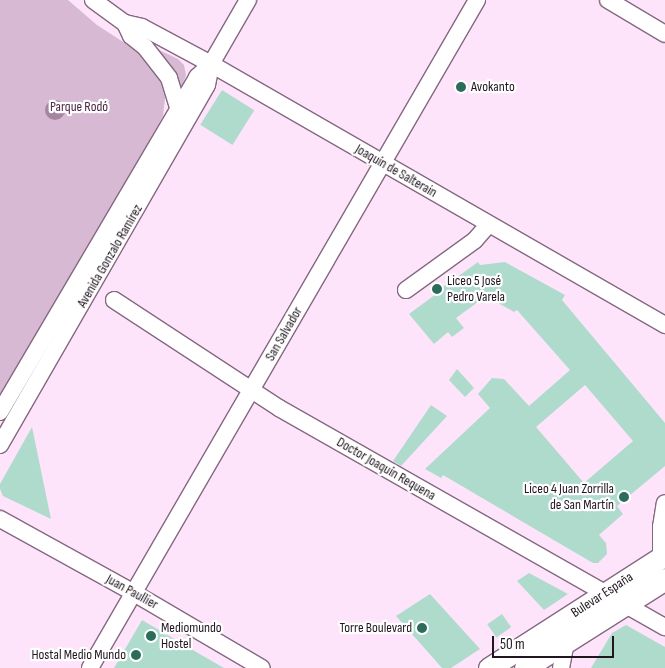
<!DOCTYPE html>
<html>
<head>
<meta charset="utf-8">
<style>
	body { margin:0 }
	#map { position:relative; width:665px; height:668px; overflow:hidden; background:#fee4fa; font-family:"Sofia Sans Condensed",sans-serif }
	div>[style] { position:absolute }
	.green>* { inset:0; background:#d7b9d3 }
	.water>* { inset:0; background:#a586a1 }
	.round { border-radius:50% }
	.building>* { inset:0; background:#afdbcc; transform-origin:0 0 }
	.roads { filter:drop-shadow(1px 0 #846880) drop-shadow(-1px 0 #846880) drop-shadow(0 1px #846880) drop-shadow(0 -1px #846880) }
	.minor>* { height:16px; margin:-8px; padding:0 8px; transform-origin:8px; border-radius:8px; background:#fff }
	.major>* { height:21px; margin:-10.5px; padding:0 10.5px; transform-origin:10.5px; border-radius:10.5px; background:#fff }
	.dots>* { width:14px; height:14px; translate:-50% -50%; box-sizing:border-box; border:2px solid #fff; border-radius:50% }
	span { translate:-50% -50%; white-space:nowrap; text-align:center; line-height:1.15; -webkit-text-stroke:4.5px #fff; paint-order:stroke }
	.poi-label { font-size:14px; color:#211620 }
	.left { translate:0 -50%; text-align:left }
	.right { translate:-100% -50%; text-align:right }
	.park-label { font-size:14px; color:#4d2449 }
	.street-label { font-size:14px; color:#211620 }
	.scale { position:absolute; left:492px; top:636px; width:122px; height:22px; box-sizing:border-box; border:2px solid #211620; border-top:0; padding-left:6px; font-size:15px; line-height:18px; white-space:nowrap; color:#211620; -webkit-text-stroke:4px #fff; paint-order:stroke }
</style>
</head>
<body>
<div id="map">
	<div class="green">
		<div style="clip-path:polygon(0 0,68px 0,97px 25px,151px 60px,166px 90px,163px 116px,154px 133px,0 397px)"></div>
		<div style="clip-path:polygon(159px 50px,178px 59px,184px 65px,186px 75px,182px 86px,180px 86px)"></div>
	</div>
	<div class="water">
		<div class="round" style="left:45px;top:100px;width:20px;height:20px"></div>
	</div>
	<div class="building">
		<div style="left:222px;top:90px;width:38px;height:41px;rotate:32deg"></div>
		<div style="clip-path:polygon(evenodd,478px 262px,480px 265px,505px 262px,565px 295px,562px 300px,665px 423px,665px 466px,617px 506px,623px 514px,599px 535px,606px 543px,607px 554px,598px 563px,593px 563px,443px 475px,441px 478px,425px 469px,490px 408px,478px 394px,492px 378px,504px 379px,529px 406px,570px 370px,517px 310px,514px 312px,486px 296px,456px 318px,464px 328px,452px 337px,448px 332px,434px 344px,409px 314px,436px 294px,434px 290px,446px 285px,478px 262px,585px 385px,633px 441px,584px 483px,536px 427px,585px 385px)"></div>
		<div style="clip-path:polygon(457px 369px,474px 388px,465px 397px,449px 380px)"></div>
		<div style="clip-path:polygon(431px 405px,447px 416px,401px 466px,393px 461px)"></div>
		<div style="clip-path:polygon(32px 427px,51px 519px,3px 496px,0 489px,0 484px)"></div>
		<div style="clip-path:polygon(529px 573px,568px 594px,544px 610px,517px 581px)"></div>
		<div style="clip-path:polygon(430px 594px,480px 649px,451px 668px,442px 668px,396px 616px)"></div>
		<div style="left:502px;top:614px;width:16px;height:18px;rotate:55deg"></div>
		<div style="clip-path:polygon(142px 620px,198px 653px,224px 668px,114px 668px)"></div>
		<div style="clip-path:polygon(626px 625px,665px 647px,665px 668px,591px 668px,612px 633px)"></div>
	</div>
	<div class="roads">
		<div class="minor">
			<div style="left:93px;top:0;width:39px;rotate:36deg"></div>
			<div style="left:125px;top:23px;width:17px;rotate:13deg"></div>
			<div style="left:142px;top:27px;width:78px;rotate:28.2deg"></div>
			<div style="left:211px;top:64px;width:524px;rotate:29.89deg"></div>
			<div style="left:608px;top:0;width:66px;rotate:30.8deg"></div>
			<div style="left:125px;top:23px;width:14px;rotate:65deg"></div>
			<div style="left:131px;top:36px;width:18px;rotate:38deg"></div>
			<div style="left:145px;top:47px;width:39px;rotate:52deg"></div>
			<div style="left:169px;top:78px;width:30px;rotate:73deg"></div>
			<div style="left:406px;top:290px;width:85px;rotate:-35.9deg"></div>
			<div style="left:475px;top:240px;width:21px;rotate:-49deg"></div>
			<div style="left:114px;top:300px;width:197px;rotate:33.2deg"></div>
			<div style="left:279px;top:408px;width:444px;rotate:29.6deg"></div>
			<div style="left:0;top:412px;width:389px;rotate:-59.5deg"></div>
			<div style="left:197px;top:77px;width:19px;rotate:-43deg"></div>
			<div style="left:211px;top:64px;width:74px;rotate:-60deg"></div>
			<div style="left:0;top:445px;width:415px;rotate:-60.1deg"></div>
			<div style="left:207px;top:85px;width:21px;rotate:-79deg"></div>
			<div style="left:0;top:519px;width:153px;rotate:28.9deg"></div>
			<div style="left:134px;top:593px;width:148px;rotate:30.4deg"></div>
			<div style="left:661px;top:558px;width:31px;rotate:-90deg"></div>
			<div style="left:661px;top:527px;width:24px;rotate:-81deg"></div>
			<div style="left:90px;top:668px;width:772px;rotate:-59.91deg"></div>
			<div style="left:561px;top:668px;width:26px;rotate:-79deg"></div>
		</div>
		<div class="major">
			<div style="left:489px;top:668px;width:209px;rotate:-32.7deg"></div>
			<div style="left:525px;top:668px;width:166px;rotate:-32.4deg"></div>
		</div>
	</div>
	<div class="dots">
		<div style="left:461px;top:87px;background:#2c6c5a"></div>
		<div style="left:437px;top:289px;background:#2c6c5a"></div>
		<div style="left:624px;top:497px;background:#2c6c5a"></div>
		<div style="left:422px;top:628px;background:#2c6c5a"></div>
		<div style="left:151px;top:636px;background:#2c6c5a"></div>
		<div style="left:136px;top:655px;background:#2c6c5a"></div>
	</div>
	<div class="poi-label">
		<span class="left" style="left:471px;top:87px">Avokanto</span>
		<span class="left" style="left:447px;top:289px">Liceo 5 José<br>Pedro Varela</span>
		<span class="right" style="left:614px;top:497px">Liceo 4 Juan Zorrilla<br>de San Martín</span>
		<span class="left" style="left:161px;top:636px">Mediomundo<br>Hostel</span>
		<span class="right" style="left:412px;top:628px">Torre Boulevard</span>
		<span class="right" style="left:126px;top:655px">Hostal Medio Mundo</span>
	</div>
	<div class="park-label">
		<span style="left:79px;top:107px">Parque Rodó</span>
	</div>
	<div class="street-label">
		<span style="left:396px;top:171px;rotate:30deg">Joaquín de Salterain</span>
		<span style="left:110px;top:256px;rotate:-60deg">Avenida Gonzalo Ramírez</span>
		<span style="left:284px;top:334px;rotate:-60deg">San Salvador</span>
		<span style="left:386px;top:469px;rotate:30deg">Doctor Joaquín Requena</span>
		<span style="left:132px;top:592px;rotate:29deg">Juan Paullier</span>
		<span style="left:602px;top:595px;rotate:-33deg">Bulevar España</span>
	</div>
	<div class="scale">50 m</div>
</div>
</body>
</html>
